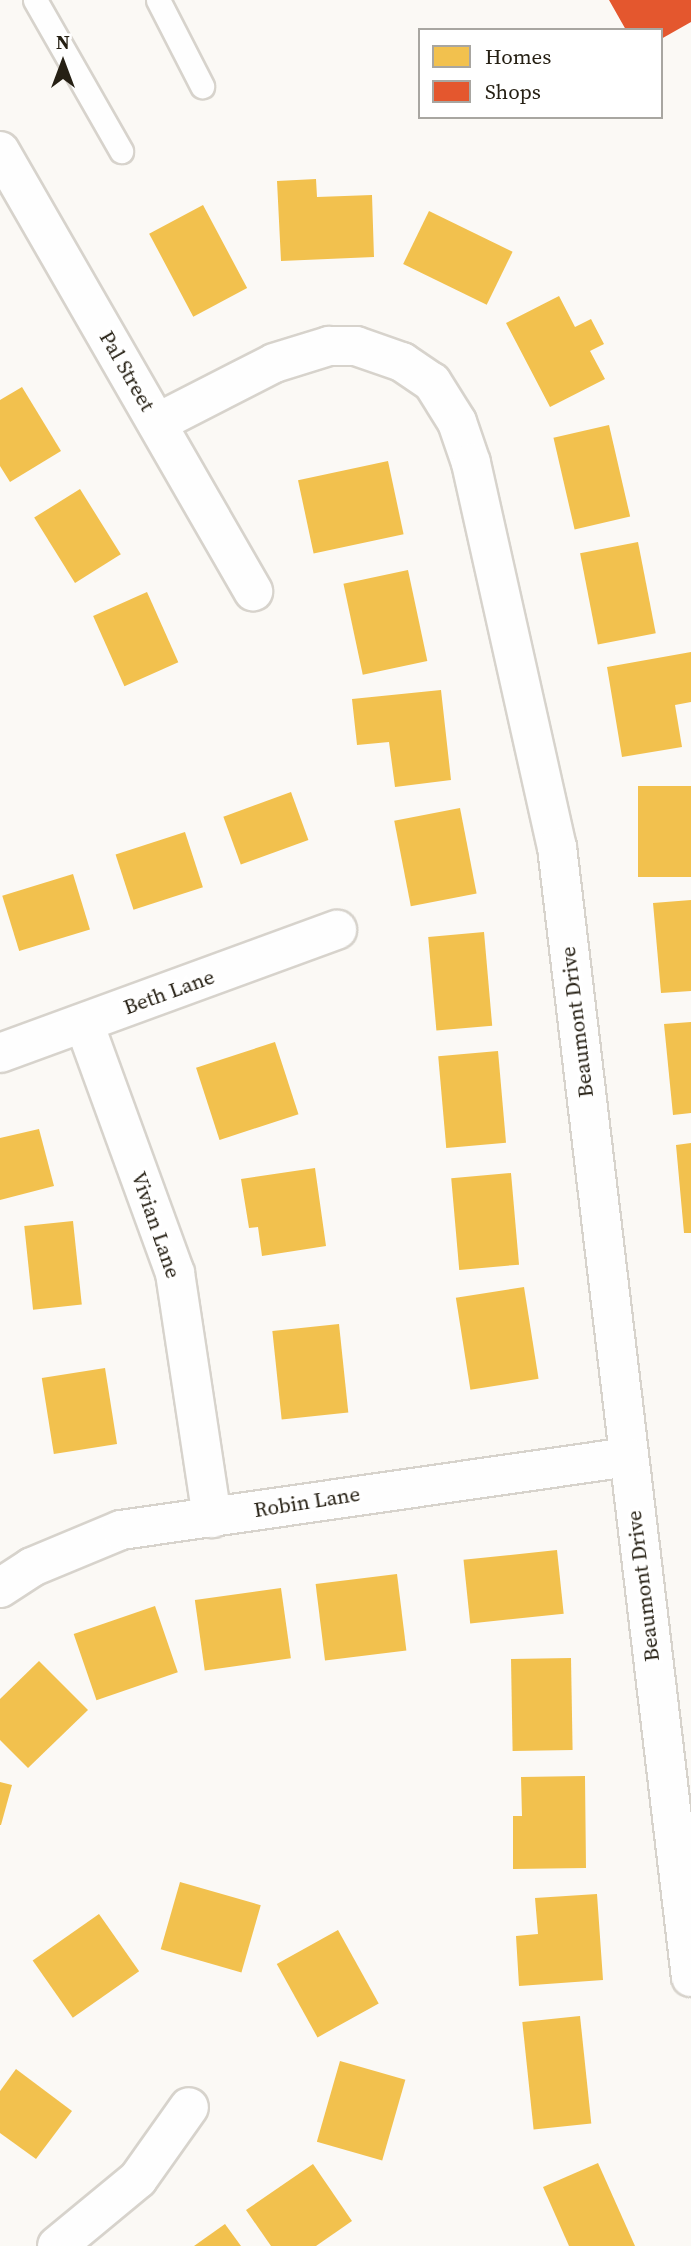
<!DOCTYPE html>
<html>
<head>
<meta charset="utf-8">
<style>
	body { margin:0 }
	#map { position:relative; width:691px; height:2246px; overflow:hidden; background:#fbf9f5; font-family:"Source Serif 4",serif }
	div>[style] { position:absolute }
	.homes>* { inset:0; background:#f2c14e; transform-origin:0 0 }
	.shops>* { inset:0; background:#e4572e }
	.roads { filter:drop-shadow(2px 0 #d7d3cc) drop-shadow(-2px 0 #d7d3cc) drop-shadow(0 2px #d7d3cc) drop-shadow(0 -2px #d7d3cc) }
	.lane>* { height:23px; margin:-11.5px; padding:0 11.5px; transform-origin:11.5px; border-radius:11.5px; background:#fefefe }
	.street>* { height:38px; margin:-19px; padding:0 19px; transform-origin:19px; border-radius:19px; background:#fefefe }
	span { translate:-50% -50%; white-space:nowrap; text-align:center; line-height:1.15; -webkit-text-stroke:7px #fff; paint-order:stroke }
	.street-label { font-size:21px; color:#262014 }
	.legend { position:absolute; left:418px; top:28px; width:245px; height:91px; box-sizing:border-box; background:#fff; border:2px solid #a8a6a1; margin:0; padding:9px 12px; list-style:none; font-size:21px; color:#262014 }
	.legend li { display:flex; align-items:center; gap:14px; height:35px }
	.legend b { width:35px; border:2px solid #a8a6a1 }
	.north { position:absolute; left:28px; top:28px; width:70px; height:70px; -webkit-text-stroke:5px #fff; paint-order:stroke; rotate:0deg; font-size:19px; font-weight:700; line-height:28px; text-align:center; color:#262014 }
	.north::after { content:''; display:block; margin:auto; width:24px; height:32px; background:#262014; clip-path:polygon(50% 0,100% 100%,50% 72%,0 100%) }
</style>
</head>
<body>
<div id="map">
	<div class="homes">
		<div style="clip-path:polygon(316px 179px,317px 197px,372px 195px,374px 257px,281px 261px,277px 181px)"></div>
		<div style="left:203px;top:205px;width:94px;height:61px;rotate:62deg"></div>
		<div style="left:429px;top:211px;width:93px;height:59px;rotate:26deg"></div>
		<div style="clip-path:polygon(559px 296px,575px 327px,591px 319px,604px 344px,590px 351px,605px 379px,550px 407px,506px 323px)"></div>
		<div style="clip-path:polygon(22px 387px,61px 451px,10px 482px,0 466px,0 400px)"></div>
		<div style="left:609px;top:425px;width:94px;height:57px;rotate:77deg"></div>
		<div style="left:388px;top:461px;width:75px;height:92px;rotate:78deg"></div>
		<div style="left:80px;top:489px;width:77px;height:54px;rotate:58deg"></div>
		<div style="left:638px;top:542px;width:93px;height:59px;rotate:79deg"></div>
		<div style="left:408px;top:570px;width:93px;height:66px;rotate:78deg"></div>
		<div style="left:147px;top:592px;width:77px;height:59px;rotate:66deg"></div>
		<div style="clip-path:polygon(691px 652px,691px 702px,675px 705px,682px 747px,622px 757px,607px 667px)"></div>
		<div style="clip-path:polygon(441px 690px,451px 780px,395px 787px,389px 742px,357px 745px,352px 699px)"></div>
		<div style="left:691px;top:786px;width:91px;height:53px;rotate:90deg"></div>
		<div style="left:291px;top:792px;width:51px;height:72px;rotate:70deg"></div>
		<div style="left:460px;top:808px;width:87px;height:67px;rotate:79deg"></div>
		<div style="left:185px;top:832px;width:58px;height:73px;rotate:72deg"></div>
		<div style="left:73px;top:874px;width:58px;height:74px;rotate:73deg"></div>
		<div style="clip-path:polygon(691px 900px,691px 991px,661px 993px,653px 903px)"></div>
		<div style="left:484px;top:932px;width:94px;height:56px;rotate:85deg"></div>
		<div style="clip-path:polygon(691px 1022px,691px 1113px,673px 1115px,664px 1024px)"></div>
		<div style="left:275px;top:1042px;width:76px;height:83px;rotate:72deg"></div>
		<div style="left:498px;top:1051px;width:92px;height:60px;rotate:85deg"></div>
		<div style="clip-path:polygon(39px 1129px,54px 1186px,0 1200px,0 1138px)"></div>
		<div style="clip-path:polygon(691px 1143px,691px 1233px,684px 1233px,676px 1145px)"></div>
		<div style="clip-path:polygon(315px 1168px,326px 1246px,262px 1256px,258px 1227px,249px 1228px,241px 1179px)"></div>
		<div style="left:511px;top:1173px;width:92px;height:60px;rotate:85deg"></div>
		<div style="left:73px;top:1221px;width:84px;height:49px;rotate:84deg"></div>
		<div style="left:524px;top:1287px;width:93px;height:69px;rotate:81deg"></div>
		<div style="left:339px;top:1324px;width:89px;height:67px;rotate:84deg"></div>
		<div style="left:105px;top:1368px;width:77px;height:64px;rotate:81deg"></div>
		<div style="left:557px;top:1550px;width:64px;height:94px;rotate:84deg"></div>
		<div style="left:397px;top:1574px;width:77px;height:82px;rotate:83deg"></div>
		<div style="left:281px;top:1588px;width:71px;height:87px;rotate:82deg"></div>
		<div style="left:155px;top:1606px;width:70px;height:86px;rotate:71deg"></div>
		<div style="left:571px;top:1658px;width:92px;height:60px;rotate:89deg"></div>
		<div style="clip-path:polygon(39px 1661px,88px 1710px,28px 1768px,0 1740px,0 1699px)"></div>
		<div style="clip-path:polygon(585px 1776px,586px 1868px,513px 1869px,513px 1816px,522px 1816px,521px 1777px)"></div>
		<div style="clip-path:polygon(0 1782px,12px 1785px,1px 1825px,0 1825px)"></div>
		<div style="left:180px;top:1882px;width:84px;height:70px;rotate:16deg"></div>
		<div style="clip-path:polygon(597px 1894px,603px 1980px,519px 1986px,516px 1936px,538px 1934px,535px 1898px)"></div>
		<div style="left:99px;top:1914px;width:70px;height:81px;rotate:55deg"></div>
		<div style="left:338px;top:1930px;width:84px;height:70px;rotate:61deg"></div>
		<div style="left:580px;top:2016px;width:108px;height:58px;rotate:84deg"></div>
		<div style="left:340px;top:2061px;width:68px;height:84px;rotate:16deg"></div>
		<div style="clip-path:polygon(16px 2069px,72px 2111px,36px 2159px,0 2133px,0 2091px)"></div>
		<div style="clip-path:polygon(598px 2163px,635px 2246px,569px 2246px,543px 2187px)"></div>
		<div style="clip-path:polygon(313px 2164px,352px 2221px,316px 2246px,271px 2246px,246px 2210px)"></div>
		<div style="clip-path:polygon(225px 2224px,241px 2246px,194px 2246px)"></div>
	</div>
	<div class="shops">
		<div style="clip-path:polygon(609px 0,691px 0,691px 22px,661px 39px,661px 30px,626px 30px)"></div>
	</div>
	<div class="roads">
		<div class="lane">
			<div style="left:35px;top:0;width:174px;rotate:60.3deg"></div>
			<div style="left:158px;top:0;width:97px;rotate:62.9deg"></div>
		</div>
		<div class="street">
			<div style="left:0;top:151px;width:508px;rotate:60.1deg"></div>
			<div style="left:157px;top:423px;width:131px;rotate:-27.1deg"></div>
			<div style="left:274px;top:363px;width:58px;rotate:-17.2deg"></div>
			<div style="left:329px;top:346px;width:27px"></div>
			<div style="left:356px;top:346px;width:49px;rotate:19.2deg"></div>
			<div style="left:402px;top:362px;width:36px;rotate:34deg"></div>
			<div style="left:432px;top:382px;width:47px;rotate:58deg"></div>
			<div style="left:457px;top:422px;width:43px;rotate:71.1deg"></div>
			<div style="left:471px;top:463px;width:394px;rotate:77.4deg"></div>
			<div style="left:557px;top:847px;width:1138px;rotate:83.24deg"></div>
			<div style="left:84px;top:1023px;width:266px;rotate:70deg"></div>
			<div style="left:175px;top:1273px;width:248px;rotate:81.4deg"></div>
			<div style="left:0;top:1053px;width:359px;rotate:-20.1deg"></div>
			<div style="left:0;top:1588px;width:38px;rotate:-33deg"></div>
			<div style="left:32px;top:1567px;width:96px;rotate:-22.6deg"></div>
			<div style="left:121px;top:1530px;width:512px;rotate:-8.19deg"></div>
			<div style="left:57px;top:2246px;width:105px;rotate:-39.6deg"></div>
			<div style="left:138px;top:2179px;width:88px;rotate:-54.7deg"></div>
		</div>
	</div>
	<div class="street-label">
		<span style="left:127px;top:371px;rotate:60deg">Pal Street</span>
		<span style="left:169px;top:992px;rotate:-20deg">Beth Lane</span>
		<span style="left:577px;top:1022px;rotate:-97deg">Beaumont Drive</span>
		<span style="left:156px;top:1225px;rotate:71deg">Vivian Lane</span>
		<span style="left:307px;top:1502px;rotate:-9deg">Robin Lane</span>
		<span style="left:643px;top:1586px;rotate:-97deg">Beaumont Drive</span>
	</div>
	<ul class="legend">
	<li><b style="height:19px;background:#f2c14e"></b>Homes</li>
	<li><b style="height:19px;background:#e4572e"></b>Shops</li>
	</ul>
	<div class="north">N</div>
</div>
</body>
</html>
